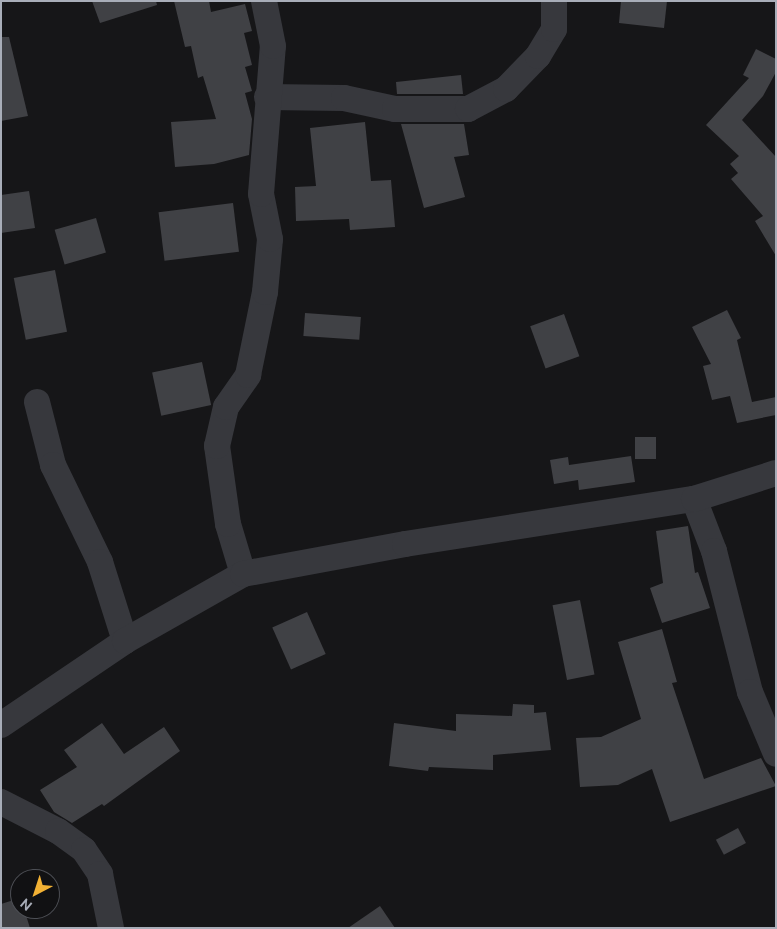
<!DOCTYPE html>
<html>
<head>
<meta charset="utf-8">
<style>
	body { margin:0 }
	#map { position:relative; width:777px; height:929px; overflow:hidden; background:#161618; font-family:Ubuntu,sans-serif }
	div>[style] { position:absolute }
	.building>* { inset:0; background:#404145; transform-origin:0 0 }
	.minor>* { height:26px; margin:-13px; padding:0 13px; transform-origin:13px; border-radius:13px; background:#37383d }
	span { translate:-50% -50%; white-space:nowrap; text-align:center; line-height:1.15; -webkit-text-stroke:5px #111113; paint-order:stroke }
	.frame { position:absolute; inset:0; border:2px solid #a8adb8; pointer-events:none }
	.north { position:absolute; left:10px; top:869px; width:50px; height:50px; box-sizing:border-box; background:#111113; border:1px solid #4d4f55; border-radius:50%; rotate:220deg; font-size:14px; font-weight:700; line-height:20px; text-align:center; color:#a8adb8 }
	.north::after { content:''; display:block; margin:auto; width:18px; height:22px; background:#f2b134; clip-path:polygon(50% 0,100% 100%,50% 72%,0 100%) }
</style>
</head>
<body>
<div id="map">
	<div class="building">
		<div style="clip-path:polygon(92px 1px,156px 1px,157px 5px,100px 23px)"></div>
		<div style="clip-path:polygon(174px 1px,209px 1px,211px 12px,245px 4px,252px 31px,244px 33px,252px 65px,245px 67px,252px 91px,245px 93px,252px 119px,249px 155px,214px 164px,175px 167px,171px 122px,216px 119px,203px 76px,198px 78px,191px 46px,185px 47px)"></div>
		<div style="clip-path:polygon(621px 1px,667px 1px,664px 28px,619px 23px)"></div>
		<div style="clip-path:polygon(1px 37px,9px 37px,28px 116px,1px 121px)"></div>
		<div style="clip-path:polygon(756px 49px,776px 59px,776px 72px,763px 96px,742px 120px,776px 157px,776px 256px,755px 221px,763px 216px,731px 179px,738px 173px,730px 164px,739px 156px,706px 125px,749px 78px,743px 75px)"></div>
		<div style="clip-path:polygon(461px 75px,463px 94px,397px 94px,396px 82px)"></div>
		<div style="clip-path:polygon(365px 122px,371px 181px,391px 180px,395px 227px,350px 230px,349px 219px,296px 221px,295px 187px,316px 186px,310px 128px)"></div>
		<div style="clip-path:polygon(401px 124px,464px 124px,469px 155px,454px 157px,465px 197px,424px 208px)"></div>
		<div style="clip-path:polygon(29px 191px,35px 228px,1px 233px,1px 195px)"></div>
		<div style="left:233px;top:203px;width:49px;height:75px;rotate:83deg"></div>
		<div style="left:96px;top:218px;width:36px;height:43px;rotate:74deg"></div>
		<div style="left:55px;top:270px;width:63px;height:42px;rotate:79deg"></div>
		<div style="clip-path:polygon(727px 310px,741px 338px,737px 340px,752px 402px,776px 397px,776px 415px,737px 423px,730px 396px,712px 400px,703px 366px,711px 364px,692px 327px)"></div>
		<div style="left:305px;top:313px;width:56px;height:23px;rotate:4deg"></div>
		<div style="left:564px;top:314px;width:45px;height:36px;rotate:70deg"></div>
		<div style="left:202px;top:362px;width:44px;height:51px;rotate:78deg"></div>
		<div style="left:656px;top:437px;width:22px;height:21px;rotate:90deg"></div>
		<div style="clip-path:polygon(631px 456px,635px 482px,579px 490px,578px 480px,554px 484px,550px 460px,568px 457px,569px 465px)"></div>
		<div style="clip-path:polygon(688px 526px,695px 573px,698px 572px,710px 608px,662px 623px,650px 588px,663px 583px,656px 531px)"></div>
		<div style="left:580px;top:600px;width:76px;height:28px;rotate:79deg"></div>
		<div style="left:307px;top:612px;width:46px;height:38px;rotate:66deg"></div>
		<div style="clip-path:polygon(662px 629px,677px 682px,672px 683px,704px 779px,761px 758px,776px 786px,670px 822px,652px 769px,618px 785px,580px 787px,576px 738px,601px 737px,641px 719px,618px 642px)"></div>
		<div style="clip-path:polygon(513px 704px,534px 705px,534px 713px,546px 712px,551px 750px,493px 755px,493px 770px,429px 767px,428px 771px,389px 766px,394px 723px,456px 731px,456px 714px,512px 716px)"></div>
		<div style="clip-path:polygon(102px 723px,124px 754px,164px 727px,180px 751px,104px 806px,102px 804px,72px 823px,54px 812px,40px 790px,77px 767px,64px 750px)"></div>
		<div style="left:738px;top:828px;width:17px;height:25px;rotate:62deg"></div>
		<div style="clip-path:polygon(20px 898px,20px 909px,24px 909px,30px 928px,1px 928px,1px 904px)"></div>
		<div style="clip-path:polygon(380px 906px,395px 928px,348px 928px)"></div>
	</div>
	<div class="minor">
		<div style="left:267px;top:97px;width:77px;rotate:0.7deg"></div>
		<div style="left:344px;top:98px;width:52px;rotate:12.2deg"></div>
		<div style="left:395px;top:109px;width:73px"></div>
		<div style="left:468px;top:109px;width:43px;rotate:-27.8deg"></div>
		<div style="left:506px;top:89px;width:46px;rotate:-45.9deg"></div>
		<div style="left:538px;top:56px;width:31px;rotate:-59deg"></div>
		<div style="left:554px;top:29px;width:28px;rotate:-90deg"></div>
		<div style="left:37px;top:402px;width:65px;rotate:75.7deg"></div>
		<div style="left:53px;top:465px;width:108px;rotate:64.1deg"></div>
		<div style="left:100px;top:562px;width:83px;rotate:72.4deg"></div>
		<div style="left:694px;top:499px;width:56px;rotate:69deg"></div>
		<div style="left:714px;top:551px;width:146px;rotate:75.7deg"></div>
		<div style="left:750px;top:692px;width:67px;rotate:67.2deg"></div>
		<div style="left:243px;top:574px;width:52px;rotate:-106.7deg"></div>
		<div style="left:228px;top:524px;width:79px;rotate:-98deg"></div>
		<div style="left:217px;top:446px;width:40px;rotate:-77deg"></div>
		<div style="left:226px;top:407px;width:39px;rotate:-55deg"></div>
		<div style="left:248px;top:375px;width:85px;rotate:-78.4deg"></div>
		<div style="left:265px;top:292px;width:53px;rotate:-84.6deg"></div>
		<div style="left:270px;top:239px;width:46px;rotate:-101.3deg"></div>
		<div style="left:261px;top:194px;width:148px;rotate:-85.4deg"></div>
		<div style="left:273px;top:46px;width:46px;rotate:-101.3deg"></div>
		<div style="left:1px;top:725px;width:150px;rotate:-34.1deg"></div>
		<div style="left:125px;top:641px;width:136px;rotate:-29.6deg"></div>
		<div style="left:243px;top:574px;width:165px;rotate:-10.5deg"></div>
		<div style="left:405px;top:544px;width:292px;rotate:-8.9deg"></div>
		<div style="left:694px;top:499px;width:86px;rotate:-17.6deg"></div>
		<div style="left:1px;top:802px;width:64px;rotate:27deg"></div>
		<div style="left:58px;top:831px;width:32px;rotate:36deg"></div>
		<div style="left:84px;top:850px;width:29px;rotate:56deg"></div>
		<div style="left:100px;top:874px;width:55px;rotate:78.5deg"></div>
	</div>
	<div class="frame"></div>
	<div class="north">N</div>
</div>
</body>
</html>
